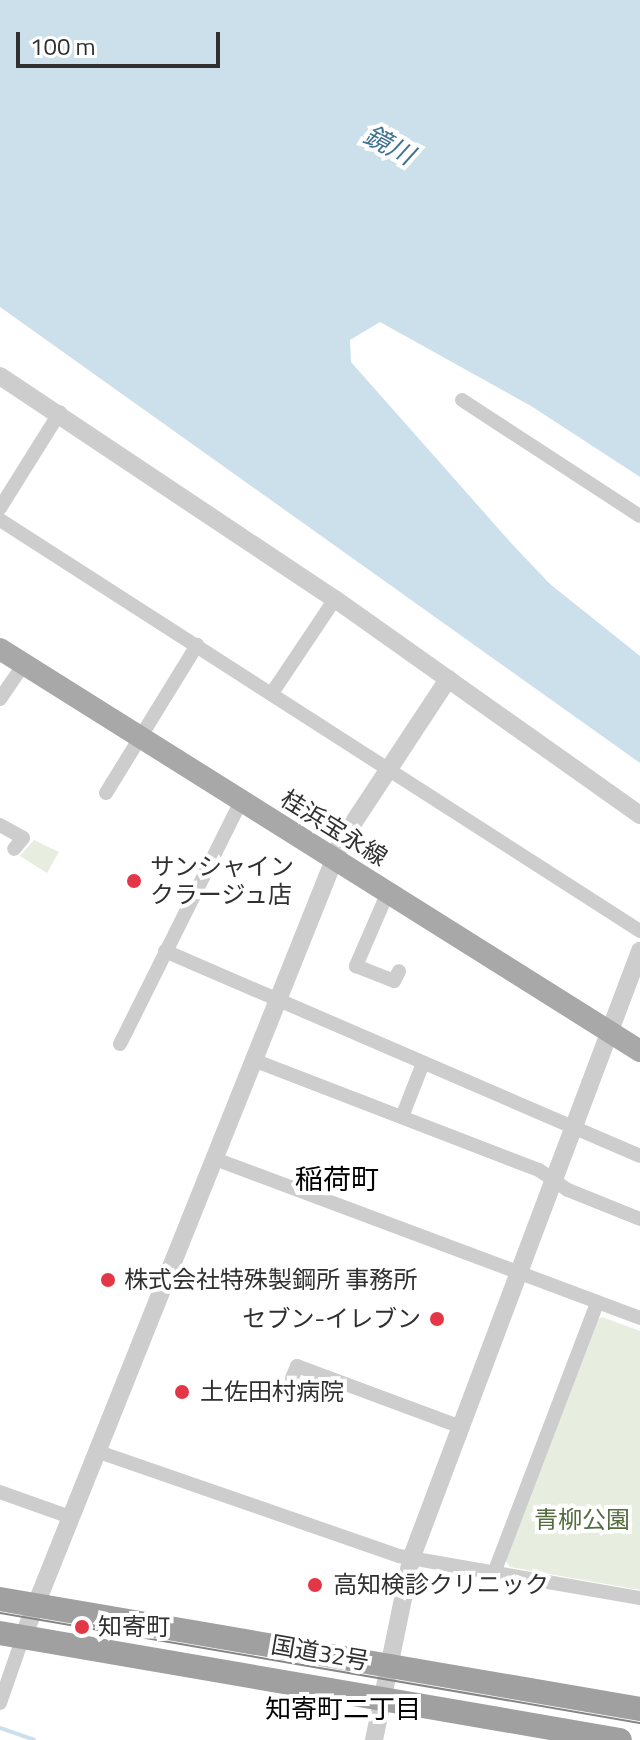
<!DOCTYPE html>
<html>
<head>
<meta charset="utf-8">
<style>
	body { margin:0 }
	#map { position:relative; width:640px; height:1740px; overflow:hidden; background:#fff; font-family:"Titillium Web","Noto Sans JP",sans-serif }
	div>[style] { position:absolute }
	.green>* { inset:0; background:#e7eddf }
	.water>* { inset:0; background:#cce0ec }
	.stream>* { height:4px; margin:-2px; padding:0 2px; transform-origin:2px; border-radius:2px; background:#cce0ec }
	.minor>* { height:14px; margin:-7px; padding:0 7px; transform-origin:7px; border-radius:7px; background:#cdcdcd }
	.tertiary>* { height:18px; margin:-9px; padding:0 9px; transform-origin:9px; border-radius:9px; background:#cdcdcd }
	.primary>* { height:22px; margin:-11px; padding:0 11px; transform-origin:11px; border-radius:11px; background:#a8a8a8 }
	.trunk>* { height:24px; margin:-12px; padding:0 12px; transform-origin:12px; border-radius:12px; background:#a0a0a0 }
	.tram>* { height:2px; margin:-1px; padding:0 1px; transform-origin:1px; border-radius:1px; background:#858585 }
	.dots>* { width:22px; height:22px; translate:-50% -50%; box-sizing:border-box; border:4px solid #fff; border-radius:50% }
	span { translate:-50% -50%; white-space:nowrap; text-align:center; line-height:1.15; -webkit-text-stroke:8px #fff; paint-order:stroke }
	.street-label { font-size:24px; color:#303030 }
	.poi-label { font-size:24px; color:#303030 }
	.left { translate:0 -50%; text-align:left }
	.right { translate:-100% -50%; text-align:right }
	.park-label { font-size:24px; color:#546c3e }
	.water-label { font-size:26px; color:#3f7392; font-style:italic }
	.neighbourhood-label { font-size:26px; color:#000 }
	.quarter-label { font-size:28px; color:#000 }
	.scale { position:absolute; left:16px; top:32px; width:204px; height:36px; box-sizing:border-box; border:4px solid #303030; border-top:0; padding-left:10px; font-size:24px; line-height:28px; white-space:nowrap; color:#303030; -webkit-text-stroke:6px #fff; paint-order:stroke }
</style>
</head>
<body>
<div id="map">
	<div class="green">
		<div style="clip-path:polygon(34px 840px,59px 852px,47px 873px,20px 856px)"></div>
		<div style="clip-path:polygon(602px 1317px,640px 1331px,640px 1590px,510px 1567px,505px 1560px,596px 1320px)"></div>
	</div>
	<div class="water">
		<div style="clip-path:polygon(0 0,640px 0,640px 477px,531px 406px,380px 322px,350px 340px,351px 362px,512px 544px,550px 584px,640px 656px,640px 763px,0 307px)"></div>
	</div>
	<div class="stream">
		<div style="left:0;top:1728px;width:36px;rotate:19deg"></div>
	</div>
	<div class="minor">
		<div style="left:462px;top:400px;width:212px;rotate:33.1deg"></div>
		<div style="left:0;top:508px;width:113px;rotate:-58deg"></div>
		<div style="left:0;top:520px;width:761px;rotate:32.71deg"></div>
		<div style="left:272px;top:693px;width:113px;rotate:-56.2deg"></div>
		<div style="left:0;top:699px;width:42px;rotate:-55.6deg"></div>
		<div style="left:106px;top:793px;width:174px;rotate:-58.4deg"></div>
		<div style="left:0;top:825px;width:26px;rotate:29deg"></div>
		<div style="left:23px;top:838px;width:14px;rotate:129deg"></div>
		<div style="left:388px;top:892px;width:81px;rotate:113.4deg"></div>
		<div style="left:356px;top:966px;width:41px;rotate:21.5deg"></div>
		<div style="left:394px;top:981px;width:11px;rotate:-63deg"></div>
		<div style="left:165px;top:951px;width:517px;rotate:23.34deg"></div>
		<div style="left:120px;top:1044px;width:271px;rotate:-63.5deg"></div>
		<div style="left:256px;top:1061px;width:303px;rotate:21.1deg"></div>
		<div style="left:539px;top:1170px;width:35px;rotate:35deg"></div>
		<div style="left:568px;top:1190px;width:78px;rotate:21.9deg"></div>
		<div style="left:402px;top:1117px;width:58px;rotate:-68.7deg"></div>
		<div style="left:215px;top:1159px;width:454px;rotate:20.5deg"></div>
		<div style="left:292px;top:1378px;width:13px;rotate:-67deg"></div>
		<div style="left:297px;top:1366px;width:175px;rotate:20.4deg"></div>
		<div style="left:96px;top:1451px;width:321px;rotate:19.1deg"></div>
		<div style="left:399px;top:1556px;width:245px;rotate:9.9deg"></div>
		<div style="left:0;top:1492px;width:74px;rotate:19.7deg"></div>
		<div style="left:494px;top:1573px;width:289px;rotate:-69.1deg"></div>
		<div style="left:0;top:1703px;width:70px;rotate:-70.8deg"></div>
	</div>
	<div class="tertiary">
		<div style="left:0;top:376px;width:402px;rotate:33.7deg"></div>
		<div style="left:335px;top:599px;width:374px;rotate:35.3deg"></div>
		<div style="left:23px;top:1637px;width:858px;rotate:-68.19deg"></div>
		<div style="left:342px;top:840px;width:193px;rotate:-56.6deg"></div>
		<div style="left:374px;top:1740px;width:185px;rotate:-78.4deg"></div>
		<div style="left:411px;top:1559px;width:650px;rotate:-69.36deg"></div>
	</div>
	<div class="primary">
		<div style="left:0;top:649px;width:756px;rotate:32.13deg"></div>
	</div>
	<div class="trunk">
		<div style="left:0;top:1599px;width:649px;rotate:9.75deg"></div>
		<div style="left:0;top:1633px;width:629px;rotate:9.79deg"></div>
	</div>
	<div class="tram">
		<div style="left:0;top:1613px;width:649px;rotate:9.75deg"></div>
	</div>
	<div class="dots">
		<div style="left:134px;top:881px;background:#e33747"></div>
		<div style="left:108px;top:1280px;background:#e33747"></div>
		<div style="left:437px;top:1319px;background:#e33747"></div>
		<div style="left:182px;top:1392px;background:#e33747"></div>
		<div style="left:315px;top:1585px;background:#e33747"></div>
		<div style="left:82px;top:1627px;background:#e33747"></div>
	</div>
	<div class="street-label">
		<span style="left:334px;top:828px;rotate:32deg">桂浜宝永線</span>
		<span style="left:320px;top:1653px;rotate:10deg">国道32号</span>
	</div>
	<div class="poi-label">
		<span class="left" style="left:150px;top:881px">サンシャイン<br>クラージュ店</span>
		<span class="left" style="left:124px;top:1280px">株式会社特殊製鋼所 事務所</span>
		<span class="right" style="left:421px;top:1319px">セブン-イレブン</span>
		<span class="left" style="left:200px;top:1392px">土佐田村病院</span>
		<span class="left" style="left:333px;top:1585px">高知検診クリニック</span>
		<span class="left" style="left:98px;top:1627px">知寄町</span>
	</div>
	<div class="park-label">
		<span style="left:582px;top:1520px">青柳公園</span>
	</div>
	<div class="water-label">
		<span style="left:389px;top:145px;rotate:28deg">鏡川</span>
	</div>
	<div class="neighbourhood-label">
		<span style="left:343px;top:1709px">知寄町二丁目</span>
	</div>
	<div class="quarter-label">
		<span style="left:337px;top:1179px">稲荷町</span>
	</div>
	<div class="scale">100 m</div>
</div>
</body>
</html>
